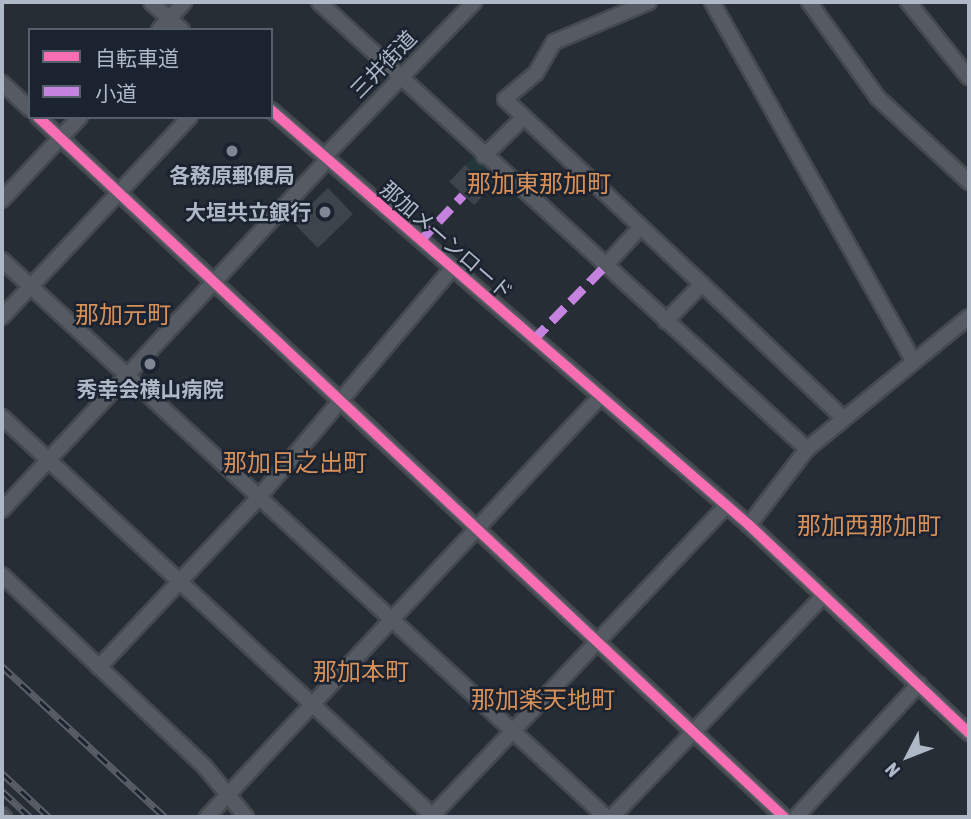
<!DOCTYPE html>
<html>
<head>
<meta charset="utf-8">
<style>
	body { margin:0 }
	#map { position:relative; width:971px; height:819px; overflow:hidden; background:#272d35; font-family:"Asap Condensed","Noto Sans JP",sans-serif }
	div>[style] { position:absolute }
	.green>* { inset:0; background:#23373b }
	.building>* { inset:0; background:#3e444b; transform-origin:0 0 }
	.roads { filter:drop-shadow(2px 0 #44494f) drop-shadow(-2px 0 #44494f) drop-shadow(0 2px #44494f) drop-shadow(0 -2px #44494f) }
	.minor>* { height:14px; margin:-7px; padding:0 7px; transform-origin:7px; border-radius:7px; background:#565b63 }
	.rail>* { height:7px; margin-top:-3.5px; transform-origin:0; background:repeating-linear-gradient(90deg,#1a232f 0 13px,#5a5f66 0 26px); box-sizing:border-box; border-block:2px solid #5a5f66 }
	.quiet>* { height:9px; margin-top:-4.5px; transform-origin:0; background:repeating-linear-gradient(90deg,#c483df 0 18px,transparent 0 27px) }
	.cycleway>* { height:10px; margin:-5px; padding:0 5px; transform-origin:5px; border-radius:5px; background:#f96db3 }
	.dots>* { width:19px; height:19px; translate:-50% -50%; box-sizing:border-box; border:4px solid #1a232f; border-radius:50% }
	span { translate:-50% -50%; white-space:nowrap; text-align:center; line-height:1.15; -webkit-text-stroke:5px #1a232f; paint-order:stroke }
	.street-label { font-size:21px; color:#afb8c7 }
	.poi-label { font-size:21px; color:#afb8c7; font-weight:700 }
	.right { translate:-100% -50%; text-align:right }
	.quarter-label { font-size:24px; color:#d89059 }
	.frame { position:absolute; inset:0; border:4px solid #afb8c7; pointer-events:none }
	.legend { position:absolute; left:28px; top:28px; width:245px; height:91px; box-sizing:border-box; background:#1a232f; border:2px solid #565f6c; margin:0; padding:9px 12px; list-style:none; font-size:21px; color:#afb8c7 }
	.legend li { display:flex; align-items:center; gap:14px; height:35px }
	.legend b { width:35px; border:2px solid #565f6c }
	.north { position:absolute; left:873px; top:721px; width:70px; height:70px; -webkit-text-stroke:5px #1a232f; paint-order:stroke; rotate:228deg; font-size:19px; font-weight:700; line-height:28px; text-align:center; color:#afb8c7 }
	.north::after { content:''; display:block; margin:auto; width:24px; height:32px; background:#afb8c7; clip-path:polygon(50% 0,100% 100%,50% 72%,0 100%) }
</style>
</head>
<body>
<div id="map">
	<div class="green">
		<div style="clip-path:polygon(480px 151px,504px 173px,490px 188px,463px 195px,478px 177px,465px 165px)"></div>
	</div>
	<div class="building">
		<div style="left:465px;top:165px;width:34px;height:23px;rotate:43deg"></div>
		<div style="left:328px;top:188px;width:36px;height:49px;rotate:46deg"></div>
	</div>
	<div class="roads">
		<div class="minor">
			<div style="left:151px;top:2px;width:42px;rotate:42.1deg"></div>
			<div style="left:319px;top:2px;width:662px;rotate:42.49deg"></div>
			<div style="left:712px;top:2px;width:411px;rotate:60.7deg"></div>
			<div style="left:809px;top:2px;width:118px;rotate:54.3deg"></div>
			<div style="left:878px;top:98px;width:124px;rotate:42.7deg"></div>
			<div style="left:908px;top:2px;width:97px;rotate:51.2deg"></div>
			<div style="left:159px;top:30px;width:38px;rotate:-48deg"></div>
			<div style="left:2px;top:83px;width:38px;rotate:43deg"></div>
			<div style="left:271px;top:110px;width:633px;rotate:40.96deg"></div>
			<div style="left:749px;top:525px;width:303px;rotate:43.4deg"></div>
			<div style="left:38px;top:117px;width:1023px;rotate:43.18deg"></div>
			<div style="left:524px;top:117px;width:244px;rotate:43.2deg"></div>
			<div style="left:702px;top:284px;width:52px;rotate:134.2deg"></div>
			<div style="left:484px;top:156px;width:56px;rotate:-44.3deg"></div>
			<div style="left:524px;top:117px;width:26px;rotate:-137deg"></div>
			<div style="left:505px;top:99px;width:40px;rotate:-40deg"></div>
			<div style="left:536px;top:73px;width:36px;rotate:-60deg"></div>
			<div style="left:554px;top:42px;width:103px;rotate:-22.8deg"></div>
			<div style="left:324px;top:157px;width:216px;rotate:-45.9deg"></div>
			<div style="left:2px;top:200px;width:114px;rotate:-46.8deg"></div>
			<div style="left:2px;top:260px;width:822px;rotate:42.68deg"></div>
			<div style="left:605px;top:266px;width:53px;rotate:-47.3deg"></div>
			<div style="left:702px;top:284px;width:195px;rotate:43.5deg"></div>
			<div style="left:2px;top:317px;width:274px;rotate:-46.8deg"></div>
			<div style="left:2px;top:417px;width:589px;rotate:42.8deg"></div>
			<div style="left:2px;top:510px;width:478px;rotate:-47.1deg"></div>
			<div style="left:749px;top:525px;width:96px;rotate:-52.7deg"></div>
			<div style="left:807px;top:449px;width:209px;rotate:-39.2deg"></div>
			<div style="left:2px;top:575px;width:279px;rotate:43.4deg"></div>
			<div style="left:205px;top:767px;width:65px;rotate:50.6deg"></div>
			<div style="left:99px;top:667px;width:233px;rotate:-46.7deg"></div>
			<div style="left:259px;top:497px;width:299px;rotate:-49.8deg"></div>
			<div style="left:2px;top:815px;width:3px;rotate:45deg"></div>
			<div style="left:207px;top:817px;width:575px;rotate:-46.9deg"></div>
			<div style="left:431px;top:817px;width:429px;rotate:-46.5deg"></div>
			<div style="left:612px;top:817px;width:306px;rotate:-46.3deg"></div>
			<div style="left:796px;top:817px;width:181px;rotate:-47.2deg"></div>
		</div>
	</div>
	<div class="rail">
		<div style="left:2px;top:666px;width:222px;rotate:42.8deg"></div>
		<div style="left:2px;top:773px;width:64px;rotate:43.1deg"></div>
		<div style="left:2px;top:791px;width:38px;rotate:43deg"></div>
	</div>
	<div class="quiet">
		<div style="left:420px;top:241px;width:63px;rotate:-46.9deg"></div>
		<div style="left:533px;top:340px;width:103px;rotate:-45.8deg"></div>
	</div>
	<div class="cycleway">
		<div style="left:271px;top:110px;width:633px;rotate:40.96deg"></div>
		<div style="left:749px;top:525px;width:303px;rotate:43.4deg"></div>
		<div style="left:38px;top:117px;width:1023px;rotate:43.18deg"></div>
	</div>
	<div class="dots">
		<div style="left:232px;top:151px;background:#7f8794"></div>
		<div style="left:325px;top:212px;background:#7f8794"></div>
		<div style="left:150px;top:364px;background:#7f8794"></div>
	</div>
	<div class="street-label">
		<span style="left:383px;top:64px;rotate:-46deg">三井街道</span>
		<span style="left:447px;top:240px;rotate:41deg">那加メーンロード</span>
	</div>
	<div class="poi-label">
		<span style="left:232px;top:175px">各務原郵便局</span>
		<span class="right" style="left:311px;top:212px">大垣共立銀行</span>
		<span style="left:150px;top:389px">秀幸会横山病院</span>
	</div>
	<div class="quarter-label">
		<span style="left:539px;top:184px">那加東那加町</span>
		<span style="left:123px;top:315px">那加元町</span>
		<span style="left:295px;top:463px">那加日之出町</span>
		<span style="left:869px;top:526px">那加西那加町</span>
		<span style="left:361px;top:672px">那加本町</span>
		<span style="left:543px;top:700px">那加楽天地町</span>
	</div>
	<div class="frame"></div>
	<ul class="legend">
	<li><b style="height:9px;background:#f96db3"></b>自転車道</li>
	<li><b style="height:9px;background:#c483df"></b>小道</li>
	</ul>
	<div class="north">N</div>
</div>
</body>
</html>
